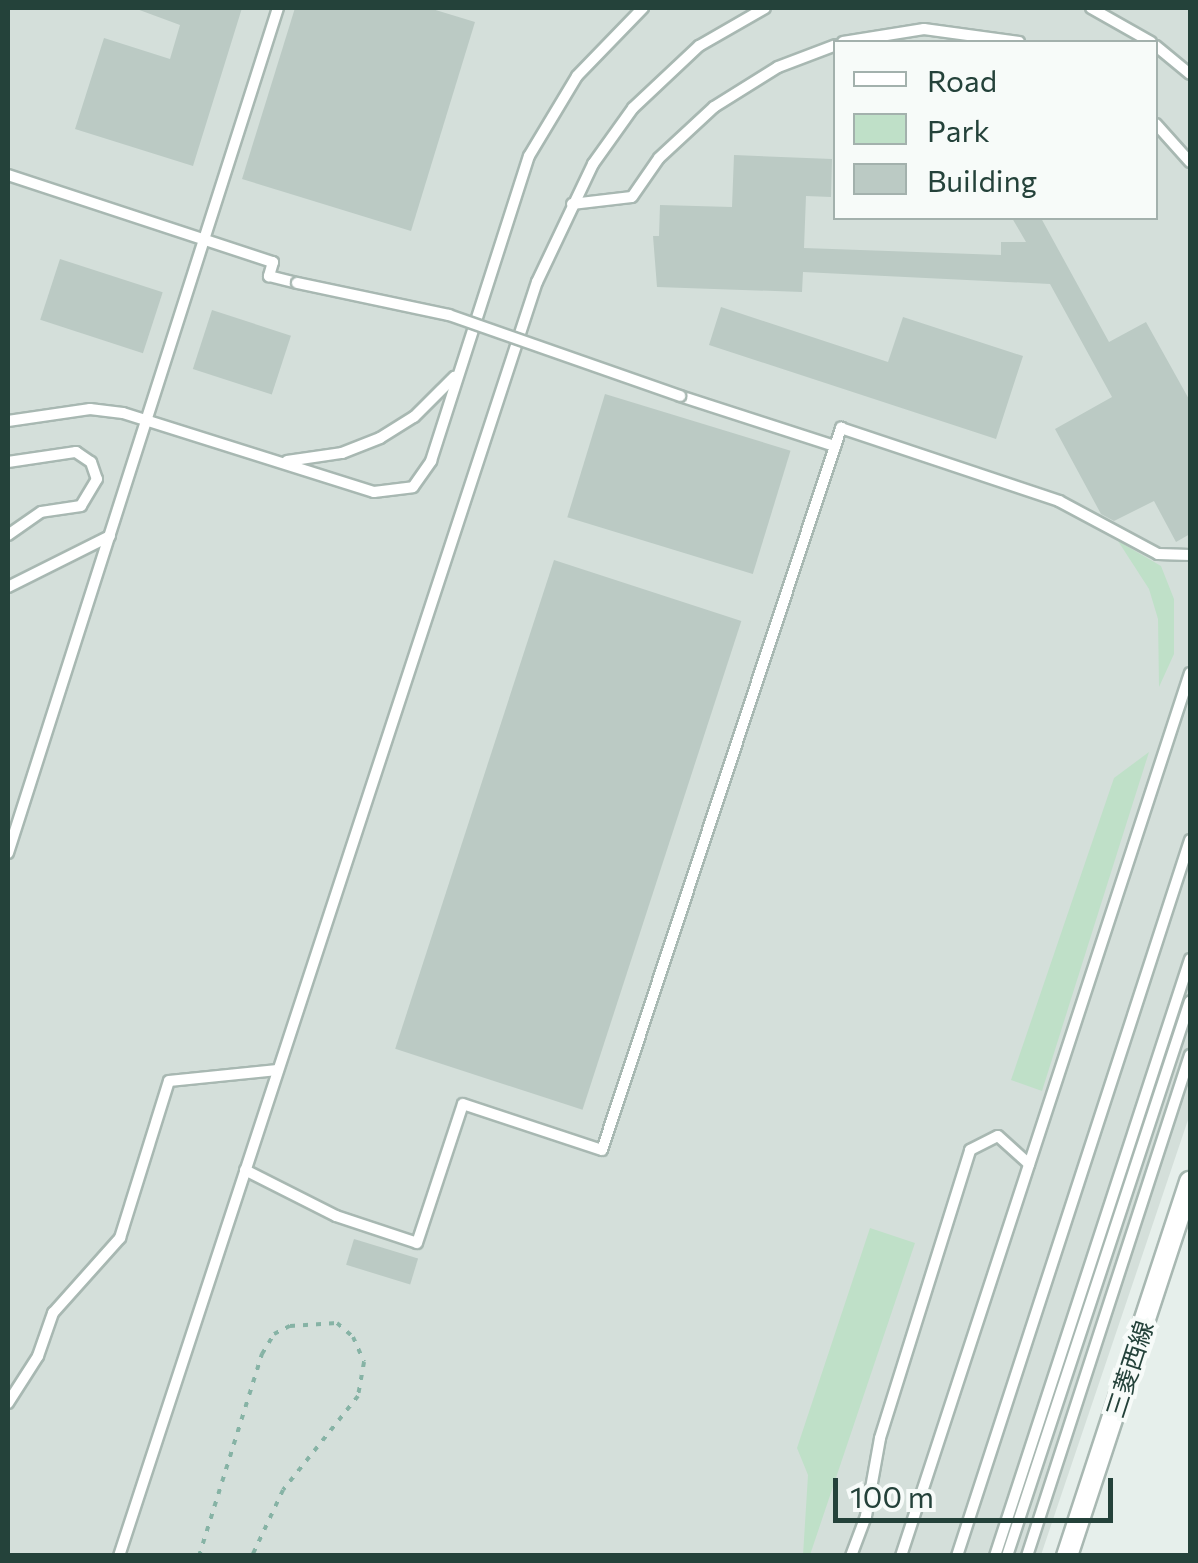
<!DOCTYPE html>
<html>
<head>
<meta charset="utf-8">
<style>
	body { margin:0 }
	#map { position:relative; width:1198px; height:1563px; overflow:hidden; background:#e6efeb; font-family:Commissioner,"Noto Sans JP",sans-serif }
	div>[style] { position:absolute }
	.built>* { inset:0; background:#d4dfda }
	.green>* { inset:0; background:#bfe0c8 }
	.building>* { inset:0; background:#bbcac4; transform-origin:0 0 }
	.path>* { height:4px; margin-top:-2px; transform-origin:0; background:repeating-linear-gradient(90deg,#86b3a5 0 5px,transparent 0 13px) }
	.roads { filter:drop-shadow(2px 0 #a8b8b2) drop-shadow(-2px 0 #a8b8b2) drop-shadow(0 2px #a8b8b2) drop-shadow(0 -2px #a8b8b2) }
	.service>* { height:10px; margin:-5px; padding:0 5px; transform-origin:5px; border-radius:5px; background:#fff }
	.minor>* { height:20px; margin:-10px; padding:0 10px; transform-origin:10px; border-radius:10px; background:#fff }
	.bridges { filter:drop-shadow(2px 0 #a8b8b2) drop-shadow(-2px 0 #a8b8b2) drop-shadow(0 2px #a8b8b2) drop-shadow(0 -2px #a8b8b2) }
	.service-bridge>* { height:10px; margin:-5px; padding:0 5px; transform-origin:5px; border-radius:5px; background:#fff }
	span { translate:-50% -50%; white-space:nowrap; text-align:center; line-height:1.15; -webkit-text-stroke:8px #f7fbf9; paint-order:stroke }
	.street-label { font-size:25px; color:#24423a }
	.frame { position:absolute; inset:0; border:10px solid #24423a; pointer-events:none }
	.legend { position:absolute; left:833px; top:40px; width:325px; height:180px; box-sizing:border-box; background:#f7fbf9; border:2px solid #a3b1ad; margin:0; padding:12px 18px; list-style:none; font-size:30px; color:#24423a }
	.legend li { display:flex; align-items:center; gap:20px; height:50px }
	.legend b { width:50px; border:2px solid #a3b1ad }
	.scale { position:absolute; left:833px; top:1478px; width:280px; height:45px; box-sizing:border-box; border:5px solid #24423a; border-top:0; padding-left:12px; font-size:30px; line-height:35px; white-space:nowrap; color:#24423a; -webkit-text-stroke:8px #f7fbf9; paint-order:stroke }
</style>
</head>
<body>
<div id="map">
	<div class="built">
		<div style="clip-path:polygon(evenodd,8px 8px,1190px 8px,1190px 1114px,1041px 1555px,8px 1556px,8px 8px,836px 42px,1156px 42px,1156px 218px,836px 218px,836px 42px)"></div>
	</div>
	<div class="green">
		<div style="clip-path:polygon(1118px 541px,1161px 566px,1174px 599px,1174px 654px,1159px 687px,1158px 619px,1149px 589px)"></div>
		<div style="clip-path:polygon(1149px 752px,1042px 1091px,1011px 1080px,1114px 778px)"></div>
		<div style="clip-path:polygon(870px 1228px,915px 1243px,810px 1555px,803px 1555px,808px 1475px,797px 1448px)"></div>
	</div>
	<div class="building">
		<div style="clip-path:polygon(134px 8px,242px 8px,193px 166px,75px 129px,104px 38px,170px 59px,180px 25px)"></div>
		<div style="clip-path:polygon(295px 8px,429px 8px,475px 22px,411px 231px,242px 179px)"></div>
		<div style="clip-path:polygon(734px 155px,832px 159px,831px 197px,806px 196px,804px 248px,1001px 255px,1001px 242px,1026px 242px,1012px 218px,1041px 218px,1109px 342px,1146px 322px,1190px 401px,1190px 534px,1176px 542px,1154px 501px,1114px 521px,1101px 514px,1055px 429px,1112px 397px,1050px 284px,803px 272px,802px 292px,657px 287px,653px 236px,659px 236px,660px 205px,732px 207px)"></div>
		<div style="left:60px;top:259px;width:108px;height:64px;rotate:18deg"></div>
		<div style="clip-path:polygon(721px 307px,888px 362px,903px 317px,1023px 356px,996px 439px,709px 345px)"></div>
		<div style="left:212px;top:310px;width:83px;height:62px;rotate:18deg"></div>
		<div style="left:605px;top:394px;width:194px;height:129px;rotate:17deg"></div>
		<div style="left:554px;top:560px;width:197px;height:514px;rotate:18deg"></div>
		<div style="left:354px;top:1239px;width:67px;height:27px;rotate:17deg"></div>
	</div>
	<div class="path">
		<div style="left:199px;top:1556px;width:212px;rotate:-72.7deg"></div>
		<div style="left:262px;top:1354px;width:23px;rotate:-59deg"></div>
		<div style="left:274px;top:1334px;width:18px;rotate:-27deg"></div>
		<div style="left:290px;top:1326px;width:47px;rotate:-3.7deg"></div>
		<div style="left:337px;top:1323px;width:21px;rotate:41deg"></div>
		<div style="left:353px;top:1337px;width:27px;rotate:66deg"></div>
		<div style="left:364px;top:1362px;width:35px;rotate:100deg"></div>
		<div style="left:358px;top:1396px;width:120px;rotate:128.6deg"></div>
		<div style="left:283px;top:1490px;width:73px;rotate:115.2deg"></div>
	</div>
	<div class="roads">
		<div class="service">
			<div style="left:1091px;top:8px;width:69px;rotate:29.5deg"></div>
			<div style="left:843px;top:42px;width:82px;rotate:-9.1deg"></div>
			<div style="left:924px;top:29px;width:96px;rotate:7.8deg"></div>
			<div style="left:1156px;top:46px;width:44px;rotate:39.5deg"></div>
			<div style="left:1156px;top:124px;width:51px;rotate:48.2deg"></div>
			<div style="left:8px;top:175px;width:279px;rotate:18.2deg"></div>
			<div style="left:273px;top:262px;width:15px;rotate:106deg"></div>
			<div style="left:269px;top:276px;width:29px;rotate:14deg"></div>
			<div style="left:572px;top:204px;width:60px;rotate:-6.7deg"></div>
			<div style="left:632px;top:197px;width:47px;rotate:-55.3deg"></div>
			<div style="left:659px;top:158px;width:75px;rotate:-42.8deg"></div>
			<div style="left:714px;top:107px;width:75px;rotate:-32deg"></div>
			<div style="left:778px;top:67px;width:62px;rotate:-20.8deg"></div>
			<div style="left:680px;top:396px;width:163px;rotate:17.9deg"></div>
			<div style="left:8px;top:421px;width:83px;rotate:-8.3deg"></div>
			<div style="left:90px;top:409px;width:33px;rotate:7deg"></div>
			<div style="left:123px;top:413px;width:263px;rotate:17.5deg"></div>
			<div style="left:374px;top:492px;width:39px;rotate:-7deg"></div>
			<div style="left:413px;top:487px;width:32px;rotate:-55deg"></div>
			<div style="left:431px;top:461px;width:320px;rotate:-72.2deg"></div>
			<div style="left:529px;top:156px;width:93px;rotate:-59deg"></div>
			<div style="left:577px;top:76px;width:95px;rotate:-45.9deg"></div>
			<div style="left:287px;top:461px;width:56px;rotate:-8.3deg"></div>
			<div style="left:342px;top:453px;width:41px;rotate:-21.5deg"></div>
			<div style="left:380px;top:438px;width:40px;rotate:-32deg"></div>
			<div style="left:414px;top:417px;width:57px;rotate:-45deg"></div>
			<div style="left:8px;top:462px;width:69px;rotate:-8.4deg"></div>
			<div style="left:76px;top:452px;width:18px;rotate:34deg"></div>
			<div style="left:91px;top:462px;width:18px;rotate:71deg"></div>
			<div style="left:97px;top:479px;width:31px;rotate:121deg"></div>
			<div style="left:81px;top:506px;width:40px;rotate:171.5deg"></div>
			<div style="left:41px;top:512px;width:40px;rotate:145.1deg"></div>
			<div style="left:8px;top:587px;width:114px;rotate:-26.6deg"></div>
			<div style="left:8px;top:853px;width:887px;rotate:-72.28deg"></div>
			<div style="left:245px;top:1170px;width:102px;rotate:26.8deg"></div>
			<div style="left:336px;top:1216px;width:85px;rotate:18.4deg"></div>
			<div style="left:417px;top:1243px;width:146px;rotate:-71.7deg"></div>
			<div style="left:463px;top:1104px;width:146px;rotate:18.3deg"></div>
			<div style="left:602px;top:1150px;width:761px;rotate:-71.68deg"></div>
			<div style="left:841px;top:428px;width:230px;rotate:18.5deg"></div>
			<div style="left:1059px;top:501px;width:112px;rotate:28.2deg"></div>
			<div style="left:1158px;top:554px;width:32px;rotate:2deg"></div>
			<div style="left:8px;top:1403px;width:56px;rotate:-57.4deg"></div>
			<div style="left:38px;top:1356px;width:46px;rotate:-70.8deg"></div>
			<div style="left:53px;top:1313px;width:101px;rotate:-48.2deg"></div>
			<div style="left:120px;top:1238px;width:164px;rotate:-72.7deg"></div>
			<div style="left:169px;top:1081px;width:109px;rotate:-5.8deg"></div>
			<div style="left:119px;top:1556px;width:1341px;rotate:-71.84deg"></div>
			<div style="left:537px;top:282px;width:131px;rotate:-64.6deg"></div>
			<div style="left:593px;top:164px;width:69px;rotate:-54.5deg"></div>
			<div style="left:633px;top:108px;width:91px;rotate:-43.2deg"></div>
			<div style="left:699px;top:46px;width:76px;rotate:-29.9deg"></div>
			<div style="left:851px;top:1556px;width:43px;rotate:-69.4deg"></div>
			<div style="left:866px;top:1516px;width:79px;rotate:-79.8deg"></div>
			<div style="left:880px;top:1438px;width:302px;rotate:-72.6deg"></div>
			<div style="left:970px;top:1150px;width:31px;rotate:-27deg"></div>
			<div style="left:998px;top:1136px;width:42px;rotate:42.1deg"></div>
			<div style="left:901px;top:1556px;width:929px;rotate:-71.88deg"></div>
			<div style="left:957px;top:1556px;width:753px;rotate:-71.97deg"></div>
			<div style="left:995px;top:1556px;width:628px;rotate:-71.91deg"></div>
			<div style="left:1007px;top:1556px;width:584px;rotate:-71.75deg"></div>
			<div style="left:1027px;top:1556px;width:527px;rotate:-71.98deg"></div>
		</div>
		<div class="minor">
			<div style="left:1067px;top:1556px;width:394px;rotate:-71.8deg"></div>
		</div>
	</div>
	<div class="bridges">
		<div class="service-bridge">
			<div style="left:297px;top:283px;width:155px;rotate:11.9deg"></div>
			<div style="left:449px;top:315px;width:245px;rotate:19.3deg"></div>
		</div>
	</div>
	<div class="street-label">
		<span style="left:1129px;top:1369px;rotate:-72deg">三菱西線</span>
	</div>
	<div class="frame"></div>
	<ul class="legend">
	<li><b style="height:12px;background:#fff"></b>Road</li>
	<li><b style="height:28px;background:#bfe0c8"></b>Park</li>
	<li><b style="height:28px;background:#bbcac4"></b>Building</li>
	</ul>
	<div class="scale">100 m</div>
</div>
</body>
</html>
